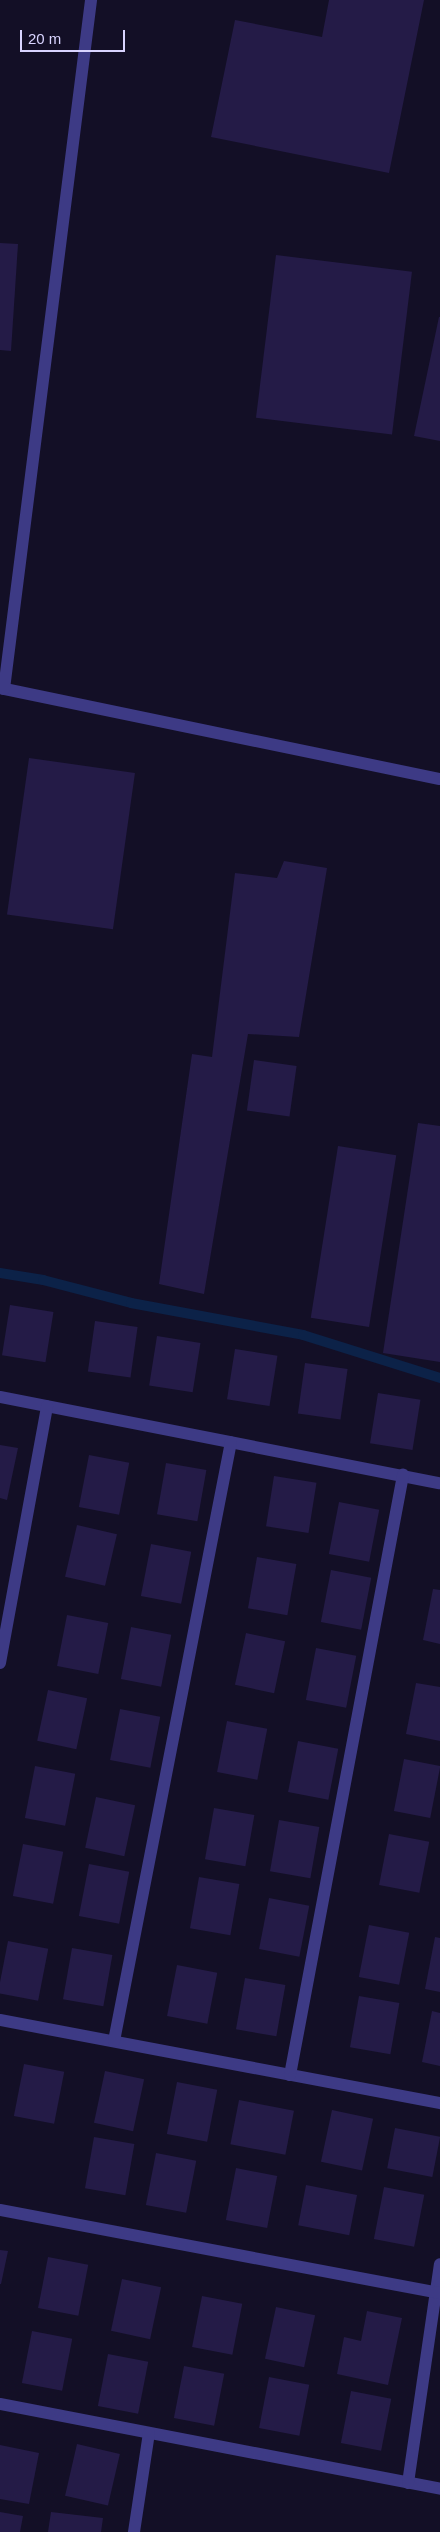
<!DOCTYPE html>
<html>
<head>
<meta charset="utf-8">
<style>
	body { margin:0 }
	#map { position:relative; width:440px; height:2532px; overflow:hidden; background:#130f26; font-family:Helvetica,sans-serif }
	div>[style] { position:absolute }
	.stream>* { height:10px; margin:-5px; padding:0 5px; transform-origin:5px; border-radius:5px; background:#0c2248 }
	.building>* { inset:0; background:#241b47; transform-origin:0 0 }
	.minor>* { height:12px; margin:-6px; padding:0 6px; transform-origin:6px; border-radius:6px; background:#3d3a85 }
	.tertiary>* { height:12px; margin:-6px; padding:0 6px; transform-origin:6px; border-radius:6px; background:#3d3a85 }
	span { translate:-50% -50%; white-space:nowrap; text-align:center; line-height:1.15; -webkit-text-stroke:4.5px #130f26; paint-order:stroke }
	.scale { position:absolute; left:20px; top:30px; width:105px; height:22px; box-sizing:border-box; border:2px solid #d9d4ff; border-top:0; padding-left:6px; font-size:15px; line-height:18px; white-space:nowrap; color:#d9d4ff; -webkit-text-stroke:4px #130f26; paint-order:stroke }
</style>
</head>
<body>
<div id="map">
	<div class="stream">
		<div style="left:0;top:1273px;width:44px;rotate:9.2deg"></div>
		<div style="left:43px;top:1280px;width:91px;rotate:14.6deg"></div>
		<div style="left:131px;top:1303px;width:175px;rotate:10.5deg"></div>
		<div style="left:303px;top:1335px;width:144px;rotate:17.4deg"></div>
	</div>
	<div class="building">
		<div style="clip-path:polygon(329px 0,424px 0,389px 173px,211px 137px,235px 20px,322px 37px)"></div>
		<div style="clip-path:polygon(0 243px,18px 244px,11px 351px,0 350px)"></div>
		<div style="left:276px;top:255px;width:137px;height:164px;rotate:7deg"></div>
		<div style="clip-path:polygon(439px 317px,440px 317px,440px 441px,414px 436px)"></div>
		<div style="left:29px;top:758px;width:107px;height:158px;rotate:8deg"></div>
		<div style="clip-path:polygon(284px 861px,327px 868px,299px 1037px,248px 1034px,204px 1294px,159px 1284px,192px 1054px,212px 1057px,235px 873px,277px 878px)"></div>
		<div style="left:254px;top:1060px;width:43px;height:51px;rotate:8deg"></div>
		<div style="clip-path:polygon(418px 1123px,440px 1126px,440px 1362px,383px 1353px)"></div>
		<div style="left:338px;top:1146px;width:59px;height:174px;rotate:9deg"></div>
		<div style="left:10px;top:1305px;width:44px;height:51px;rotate:9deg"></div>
		<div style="left:95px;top:1321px;width:43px;height:51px;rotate:8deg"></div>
		<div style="left:157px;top:1336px;width:44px;height:50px;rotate:9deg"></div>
		<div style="left:235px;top:1349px;width:43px;height:51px;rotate:9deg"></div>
		<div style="left:305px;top:1363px;width:43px;height:51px;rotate:8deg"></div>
		<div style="left:378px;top:1393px;width:43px;height:51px;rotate:9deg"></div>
		<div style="clip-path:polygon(0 1445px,18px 1448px,7px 1500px,0 1498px)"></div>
		<div style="left:89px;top:1455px;width:41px;height:53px;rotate:11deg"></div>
		<div style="left:166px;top:1463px;width:41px;height:52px;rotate:10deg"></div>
		<div style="left:274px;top:1476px;width:43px;height:51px;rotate:9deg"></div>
		<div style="left:339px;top:1502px;width:41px;height:53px;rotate:11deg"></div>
		<div style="left:77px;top:1525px;width:41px;height:53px;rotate:13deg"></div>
		<div style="left:151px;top:1544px;width:41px;height:53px;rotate:11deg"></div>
		<div style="left:257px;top:1557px;width:40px;height:52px;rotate:10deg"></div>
		<div style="left:331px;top:1570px;width:41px;height:53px;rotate:11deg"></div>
		<div style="clip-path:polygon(433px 1589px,440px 1590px,440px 1644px,423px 1640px)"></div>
		<div style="left:67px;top:1615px;width:42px;height:52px;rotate:11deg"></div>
		<div style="left:131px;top:1627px;width:41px;height:53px;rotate:11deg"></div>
		<div style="left:246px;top:1633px;width:40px;height:53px;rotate:12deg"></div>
		<div style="left:316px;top:1648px;width:41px;height:53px;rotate:11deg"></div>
		<div style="clip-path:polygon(416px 1683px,440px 1687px,440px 1741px,406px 1734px)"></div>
		<div style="left:48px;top:1690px;width:40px;height:52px;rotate:12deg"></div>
		<div style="left:120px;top:1709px;width:41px;height:52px;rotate:11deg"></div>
		<div style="left:227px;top:1721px;width:41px;height:52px;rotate:11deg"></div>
		<div style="left:298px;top:1741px;width:41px;height:52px;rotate:11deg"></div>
		<div style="left:404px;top:1759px;width:37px;height:53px;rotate:11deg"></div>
		<div style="left:35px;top:1766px;width:41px;height:53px;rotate:11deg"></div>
		<div style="left:96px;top:1797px;width:40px;height:52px;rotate:12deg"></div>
		<div style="left:214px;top:1808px;width:41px;height:52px;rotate:10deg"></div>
		<div style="left:279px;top:1820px;width:41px;height:52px;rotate:10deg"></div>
		<div style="left:389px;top:1834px;width:41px;height:52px;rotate:11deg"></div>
		<div style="left:23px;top:1844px;width:41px;height:53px;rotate:11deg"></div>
		<div style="left:89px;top:1864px;width:41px;height:53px;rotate:11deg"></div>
		<div style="left:199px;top:1877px;width:41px;height:52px;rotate:10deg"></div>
		<div style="left:269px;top:1898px;width:41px;height:52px;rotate:11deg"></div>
		<div style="left:369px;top:1925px;width:41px;height:53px;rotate:11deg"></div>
		<div style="clip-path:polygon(435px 1937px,440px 1938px,440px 1992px,425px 1989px)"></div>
		<div style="left:8px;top:1941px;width:41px;height:53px;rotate:11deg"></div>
		<div style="left:72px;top:1948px;width:41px;height:52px;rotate:10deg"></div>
		<div style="left:177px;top:1965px;width:41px;height:52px;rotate:11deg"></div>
		<div style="left:245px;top:1978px;width:41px;height:52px;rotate:10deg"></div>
		<div style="left:359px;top:1996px;width:41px;height:52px;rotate:10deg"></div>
		<div style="clip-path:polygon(432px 2011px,440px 2013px,440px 2066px,422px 2062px)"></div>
		<div style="left:24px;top:2064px;width:41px;height:53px;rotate:11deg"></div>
		<div style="left:105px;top:2071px;width:40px;height:53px;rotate:12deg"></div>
		<div style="left:177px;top:2082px;width:41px;height:53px;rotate:11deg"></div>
		<div style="left:239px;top:2100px;width:56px;height:45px;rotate:11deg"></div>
		<div style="left:332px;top:2110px;width:42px;height:53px;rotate:12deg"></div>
		<div style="left:395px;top:2128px;width:46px;height:41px;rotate:11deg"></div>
		<div style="left:94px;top:2137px;width:41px;height:52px;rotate:10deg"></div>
		<div style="left:156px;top:2153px;width:41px;height:53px;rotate:11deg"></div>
		<div style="left:236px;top:2168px;width:42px;height:53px;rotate:11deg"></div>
		<div style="left:306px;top:2185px;width:52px;height:41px;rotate:11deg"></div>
		<div style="left:384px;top:2187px;width:41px;height:53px;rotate:11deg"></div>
		<div style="clip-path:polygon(0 2250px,8px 2251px,1px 2284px,0 2284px)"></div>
		<div style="left:48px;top:2257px;width:41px;height:52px;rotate:11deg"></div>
		<div style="left:122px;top:2279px;width:40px;height:53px;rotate:12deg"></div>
		<div style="left:202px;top:2296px;width:41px;height:52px;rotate:11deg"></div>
		<div style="left:276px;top:2307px;width:40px;height:53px;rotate:12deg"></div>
		<div style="clip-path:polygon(367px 2311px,402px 2318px,388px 2385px,337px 2374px,344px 2337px,361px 2341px)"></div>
		<div style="left:32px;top:2331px;width:41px;height:53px;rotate:11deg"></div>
		<div style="left:108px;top:2354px;width:41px;height:53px;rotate:11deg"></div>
		<div style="left:184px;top:2366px;width:41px;height:53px;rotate:11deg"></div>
		<div style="left:269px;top:2377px;width:41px;height:52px;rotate:11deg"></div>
		<div style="left:351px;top:2391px;width:41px;height:53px;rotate:11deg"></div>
		<div style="left:77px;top:2444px;width:44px;height:53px;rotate:13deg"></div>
		<div style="clip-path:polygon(0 2445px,39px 2453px,29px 2504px,0 2499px)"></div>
		<div style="clip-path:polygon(0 2512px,23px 2516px,20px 2532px,0 2532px)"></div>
		<div style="clip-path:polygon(51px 2512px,103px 2518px,101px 2532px,48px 2532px)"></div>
	</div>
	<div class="minor">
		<div style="left:0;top:1397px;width:448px;rotate:11.1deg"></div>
		<div style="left:0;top:1663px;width:261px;rotate:-79.6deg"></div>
		<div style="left:0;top:2020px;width:448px;rotate:10.7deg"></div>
		<div style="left:114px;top:2041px;width:610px;rotate:-78.95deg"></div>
		<div style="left:290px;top:2075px;width:611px;rotate:-79.33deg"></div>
		<div style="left:0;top:2404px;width:448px;rotate:10.9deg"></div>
		<div style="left:408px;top:2483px;width:221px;rotate:-81.7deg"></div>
		<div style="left:134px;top:2532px;width:100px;rotate:-81.4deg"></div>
	</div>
	<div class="tertiary">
		<div style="left:0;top:688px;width:449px;rotate:11.7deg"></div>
		<div style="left:4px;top:689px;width:694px;rotate:-82.8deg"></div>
		<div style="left:0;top:2210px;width:448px;rotate:10.7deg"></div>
	</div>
	<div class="scale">20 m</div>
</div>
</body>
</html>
